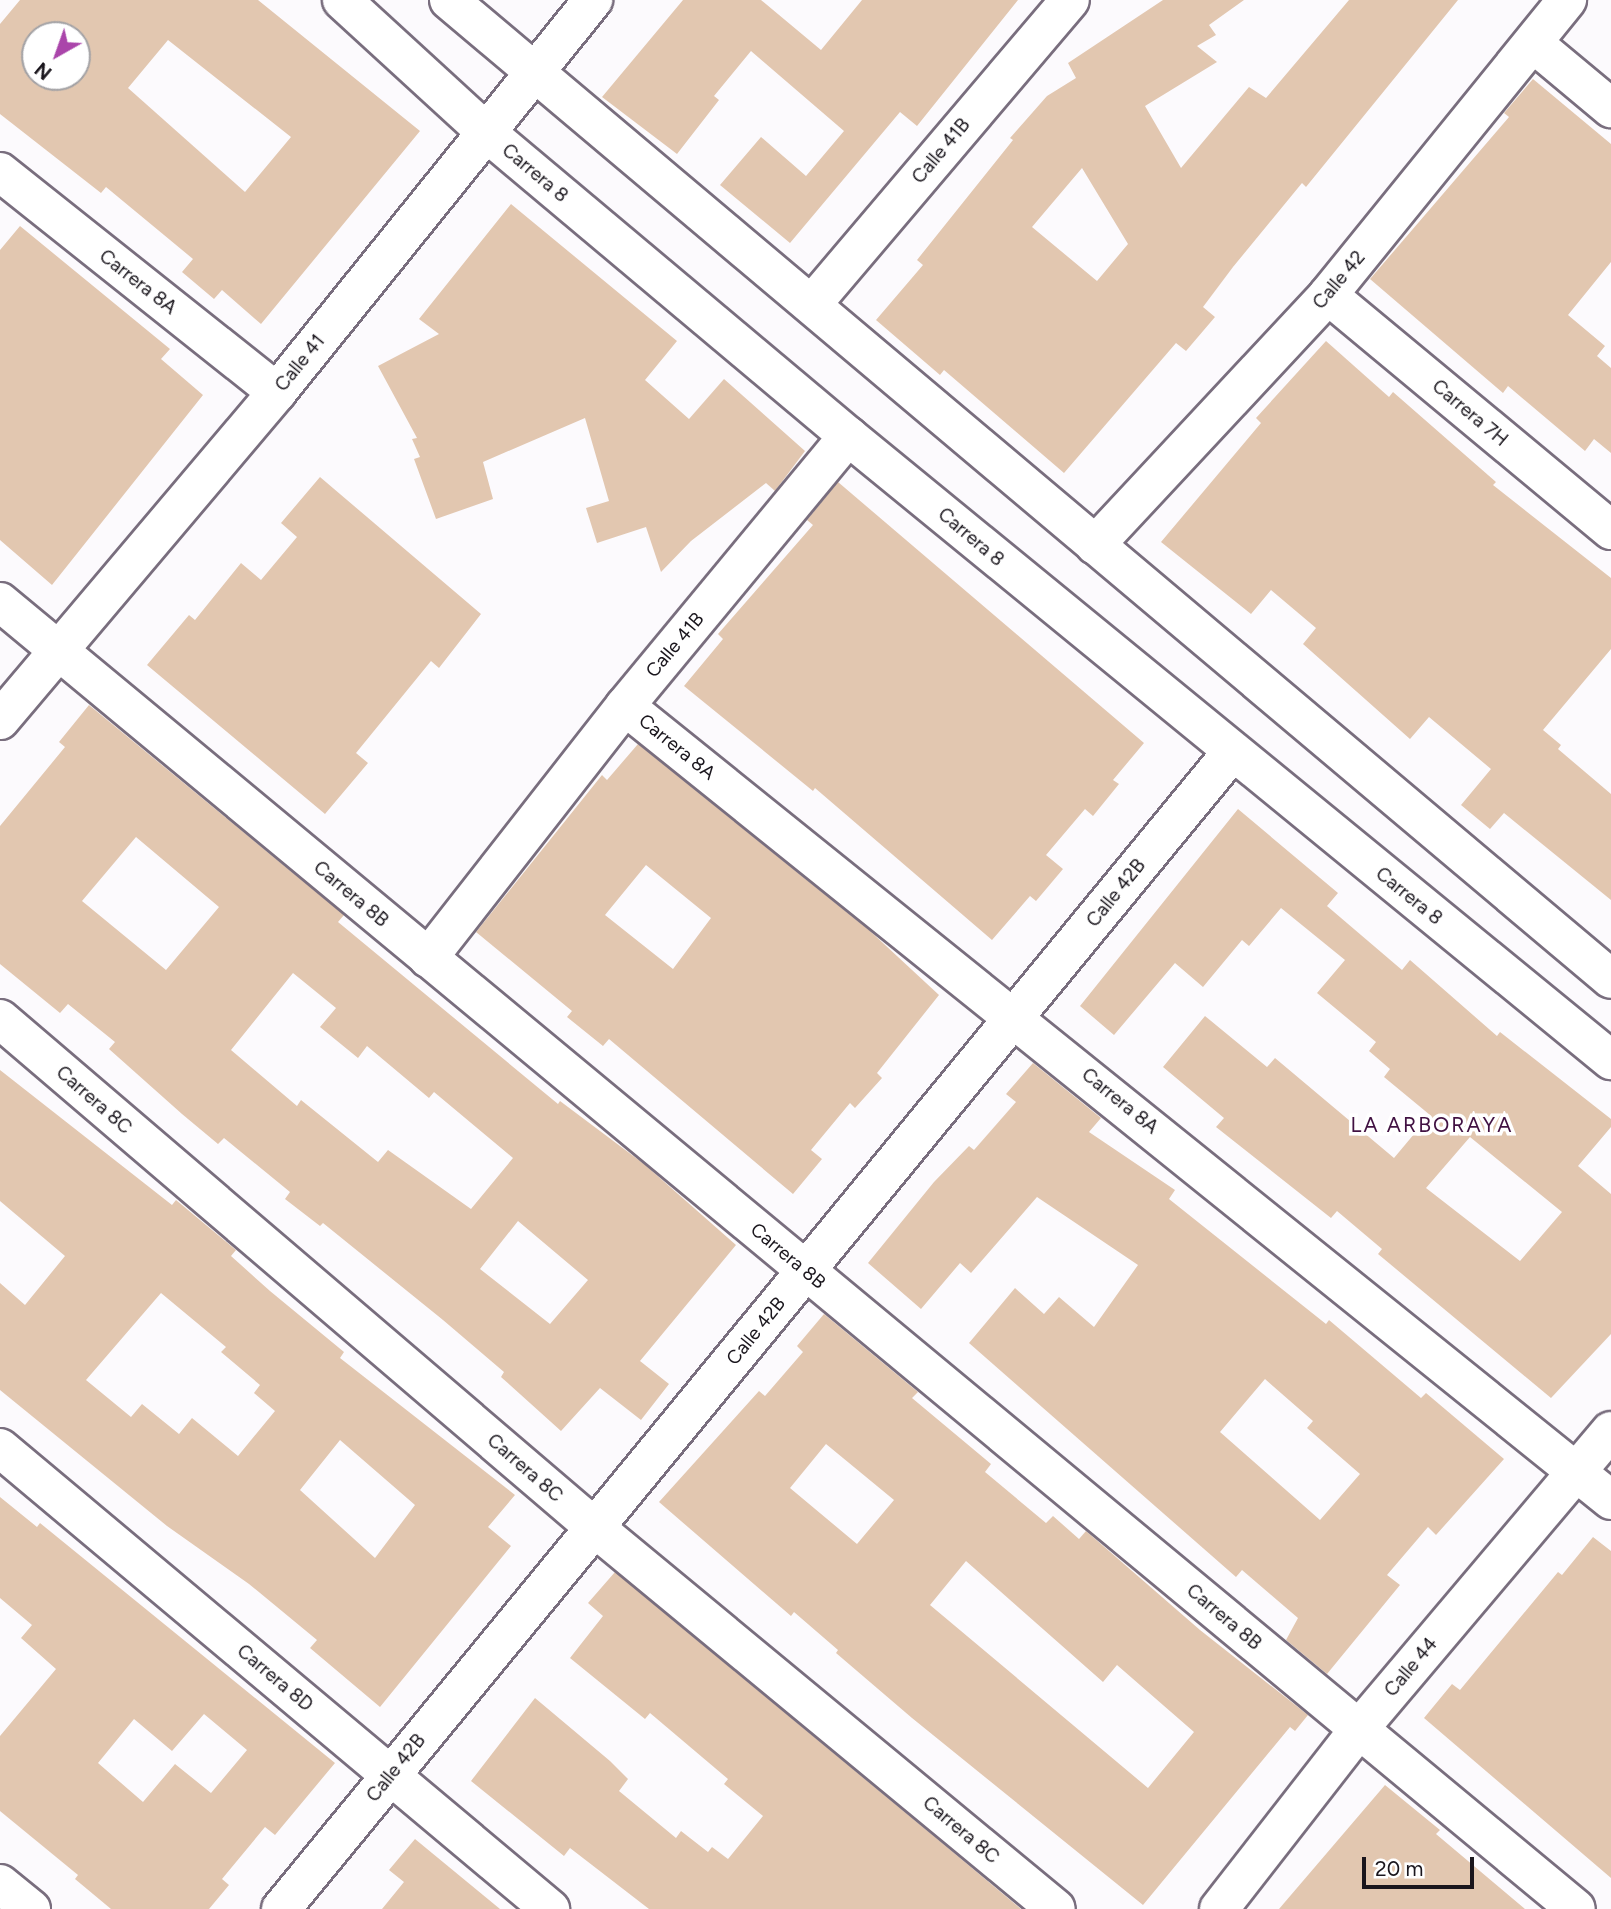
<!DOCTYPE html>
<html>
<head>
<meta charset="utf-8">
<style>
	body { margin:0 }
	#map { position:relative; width:1611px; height:1909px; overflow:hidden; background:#fcfafd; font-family:Figtree,sans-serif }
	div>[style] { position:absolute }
	.building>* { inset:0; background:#e2c7b0 }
	.roads { filter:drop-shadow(2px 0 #796e7e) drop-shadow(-2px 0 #796e7e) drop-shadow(0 2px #796e7e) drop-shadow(0 -2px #796e7e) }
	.minor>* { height:38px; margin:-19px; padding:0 19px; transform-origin:19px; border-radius:19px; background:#fff }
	span { translate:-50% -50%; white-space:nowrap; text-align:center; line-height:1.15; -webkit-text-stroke:7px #fff; paint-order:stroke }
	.street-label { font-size:19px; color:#1a161d }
	.neighbourhood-label { font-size:21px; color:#411142; letter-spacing:2px }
	.north { position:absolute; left:21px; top:21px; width:70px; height:70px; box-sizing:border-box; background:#fff; border:2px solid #a3a2a5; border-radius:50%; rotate:220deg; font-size:19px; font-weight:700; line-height:28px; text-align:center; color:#1a161d }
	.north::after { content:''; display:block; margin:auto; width:24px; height:32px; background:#aa45aa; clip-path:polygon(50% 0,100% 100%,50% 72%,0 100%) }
	.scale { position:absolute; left:1362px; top:1857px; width:112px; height:32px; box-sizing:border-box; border:4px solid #1a161d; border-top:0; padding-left:9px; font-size:21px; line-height:24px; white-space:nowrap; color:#1a161d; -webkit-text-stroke:5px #fff; paint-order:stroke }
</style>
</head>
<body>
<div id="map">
	<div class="building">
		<div style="clip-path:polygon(evenodd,20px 0,258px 0,420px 131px,261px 324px,222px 290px,214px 299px,182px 272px,193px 259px,106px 187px,101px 193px,0 114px,0 24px,20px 0,35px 35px,77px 35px,77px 77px,35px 77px,35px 35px,20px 0,168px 40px,291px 137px,245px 192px,128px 88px,168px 40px)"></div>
		<div style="clip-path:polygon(683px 0,761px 0,821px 50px,862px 0,1018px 0,917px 126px,900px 112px,790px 243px,720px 185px,761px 137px,806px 176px,844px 131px,751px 51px,714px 96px,719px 100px,677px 154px,602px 97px)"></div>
		<div style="clip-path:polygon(evenodd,1163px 0,1244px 0,1209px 25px,1216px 35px,1197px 46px,1217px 62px,1145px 106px,1181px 168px,1249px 87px,1266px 98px,1349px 0,1458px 0,1306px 187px,1302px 183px,1233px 267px,1203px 307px,1215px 317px,1186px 351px,1176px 343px,1064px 473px,944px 370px,940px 375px,876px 320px,923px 265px,917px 260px,1013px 140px,1010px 138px,1047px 96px,1076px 78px,1068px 63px,1163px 0,1082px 168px,1128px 244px,1097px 281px,1032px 227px,1082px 168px)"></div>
		<div style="clip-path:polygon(1533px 79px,1611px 144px,1611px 262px,1568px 315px,1605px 346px,1597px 356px,1611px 368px,1611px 453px,1594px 439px,1585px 451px,1508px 386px,1503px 393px,1370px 279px,1509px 117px,1504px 113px)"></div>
		<div style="clip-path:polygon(511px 204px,677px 341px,645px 380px,689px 419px,724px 379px,805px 451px,775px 491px,766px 483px,691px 541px,661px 572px,646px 527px,597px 543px,586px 508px,609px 501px,585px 418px,483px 462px,493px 499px,436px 519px,414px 459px,420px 457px,412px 439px,417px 438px,378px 366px,439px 334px,419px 319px)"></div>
		<div style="clip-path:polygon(20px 226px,170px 349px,161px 359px,203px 395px,52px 585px,0 540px,0 250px)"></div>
		<div style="clip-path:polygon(1326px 341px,1389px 397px,1393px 392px,1496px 482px,1493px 485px,1611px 578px,1611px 649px,1543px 730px,1561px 745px,1558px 749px,1611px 794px,1611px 900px,1504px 813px,1490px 829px,1461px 805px,1491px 769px,1429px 717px,1410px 739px,1303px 644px,1316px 628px,1271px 590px,1251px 614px,1161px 542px,1261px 423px,1256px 418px)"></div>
		<div style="clip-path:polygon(320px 477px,481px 614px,439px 668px,431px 661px,356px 753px,368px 763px,325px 814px,147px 665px,189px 615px,195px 620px,241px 563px,261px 580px,297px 537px,281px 523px)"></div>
		<div style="clip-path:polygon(838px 482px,1144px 743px,1113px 780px,1119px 784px,1093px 816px,1085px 809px,1046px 855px,1063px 869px,1036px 901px,1030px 896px,992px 940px,815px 788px,813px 791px,684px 686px,723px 639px,718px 634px,813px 525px,807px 520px)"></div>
		<div style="clip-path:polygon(evenodd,89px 705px,344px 915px,338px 922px,558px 1104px,560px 1101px,644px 1164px,736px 1245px,640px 1361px,669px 1384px,641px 1420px,600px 1388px,561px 1431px,501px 1377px,504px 1372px,443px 1320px,323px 1223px,320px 1226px,285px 1199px,290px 1192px,224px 1138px,218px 1144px,182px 1114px,109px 1049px,115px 1042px,68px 1004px,60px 1013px,0 964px,0 826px,65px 747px,59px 742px,89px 705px,136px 837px,219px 907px,166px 970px,82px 901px,136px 837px,89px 705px,293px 973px,336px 1008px,320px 1027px,358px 1058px,367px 1046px,429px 1098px,434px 1092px,513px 1158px,471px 1209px,388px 1150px,378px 1162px,301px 1100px,297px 1106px,231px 1050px,293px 973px,89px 705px,518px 1221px,588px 1280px,550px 1324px,480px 1269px,518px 1221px)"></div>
		<div style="clip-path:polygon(evenodd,638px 744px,870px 931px,939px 995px,877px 1073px,882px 1078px,855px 1108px,850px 1103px,811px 1150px,822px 1159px,793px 1194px,609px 1039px,603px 1046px,567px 1017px,572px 1011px,476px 932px,602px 775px,607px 780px,638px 744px,646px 865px,711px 918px,673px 969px,605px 915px,646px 865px)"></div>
		<div style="clip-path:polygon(evenodd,1238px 809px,1338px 893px,1327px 906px,1402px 970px,1410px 960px,1497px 1036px,1500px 1032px,1611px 1119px,1611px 1127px,1578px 1166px,1611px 1194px,1611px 1334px,1551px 1398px,1378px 1254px,1382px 1249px,1337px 1211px,1331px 1218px,1216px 1127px,1224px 1118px,1163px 1067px,1205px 1016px,1267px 1067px,1275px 1058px,1394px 1158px,1430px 1115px,1384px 1077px,1390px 1069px,1369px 1051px,1376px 1042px,1317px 993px,1345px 960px,1281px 908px,1249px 946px,1242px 940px,1203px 987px,1175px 963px,1114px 1035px,1080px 1006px,1238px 809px,1470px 1137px,1562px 1212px,1520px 1261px,1426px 1188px,1470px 1137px)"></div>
		<div style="clip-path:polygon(evenodd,1033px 1063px,1101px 1118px,1089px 1132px,1175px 1190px,1169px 1199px,1326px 1324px,1329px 1320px,1421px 1398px,1426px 1393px,1504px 1459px,1436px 1535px,1428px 1527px,1387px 1575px,1400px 1585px,1327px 1674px,1286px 1640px,1298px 1618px,1242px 1570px,1236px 1577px,969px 1343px,1015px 1288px,1044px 1314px,1059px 1297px,1094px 1327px,1138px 1265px,1037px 1197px,971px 1273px,960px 1263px,921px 1309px,868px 1263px,934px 1182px,969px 1146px,974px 1150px,1016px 1102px,1006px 1094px,1033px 1063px,1265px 1379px,1313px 1421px,1307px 1428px,1360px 1474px,1320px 1520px,1220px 1432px,1265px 1379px)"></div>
		<div style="clip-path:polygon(evenodd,0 1070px,172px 1205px,176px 1200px,236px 1250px,231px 1256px,270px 1291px,344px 1352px,340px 1358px,515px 1495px,488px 1527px,511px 1546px,380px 1707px,310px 1648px,317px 1640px,249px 1584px,167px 1526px,0 1390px,0 1283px,25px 1305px,65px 1256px,0 1201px,0 1070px,161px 1293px,226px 1347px,221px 1352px,260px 1385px,254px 1393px,275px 1411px,238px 1456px,192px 1418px,179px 1434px,142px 1404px,131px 1417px,86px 1380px,161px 1293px,0 1070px,340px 1440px,415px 1505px,375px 1558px,300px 1490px,340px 1440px)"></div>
		<div style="clip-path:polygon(evenodd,824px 1314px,918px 1392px,912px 1398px,991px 1464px,985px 1472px,1046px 1523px,1053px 1516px,1079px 1539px,1086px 1531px,1200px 1630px,1308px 1715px,1295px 1731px,1290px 1727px,1143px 1905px,912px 1718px,836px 1653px,838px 1650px,794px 1612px,791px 1616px,659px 1502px,759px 1391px,765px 1396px,803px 1352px,797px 1346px,824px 1314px,826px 1444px,894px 1500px,857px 1544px,790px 1488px,826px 1444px,824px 1314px,966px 1561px,1103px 1682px,1117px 1665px,1194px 1732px,1148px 1788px,930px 1605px,966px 1561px)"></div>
		<div style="clip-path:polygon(evenodd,0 1497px,37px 1527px,40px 1523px,335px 1763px,275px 1835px,265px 1827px,222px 1879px,229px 1885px,209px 1909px,111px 1909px,75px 1879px,78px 1875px,0 1811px,0 1736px,56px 1669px,21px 1638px,32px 1625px,0 1598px,0 1497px,204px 1714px,247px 1750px,211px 1793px,175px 1764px,143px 1802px,98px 1763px,134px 1719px,172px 1751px,204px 1714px)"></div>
		<div style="clip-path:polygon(1593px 1537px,1611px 1551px,1611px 1878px,1424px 1718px,1452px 1684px,1460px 1690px,1558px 1572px,1562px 1575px)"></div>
		<div style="clip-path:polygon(615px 1572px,942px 1843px,1021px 1909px,649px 1909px,570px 1848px,564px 1856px,471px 1781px,535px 1698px,610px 1761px,628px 1779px,619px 1791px,676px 1838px,681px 1831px,708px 1852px,712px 1847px,728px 1859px,763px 1816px,724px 1784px,728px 1779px,650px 1713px,645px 1719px,570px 1658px,603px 1616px,588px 1603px)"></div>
		<div style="clip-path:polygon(1385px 1785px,1440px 1830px,1436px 1834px,1525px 1909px,1279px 1909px)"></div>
		<div style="clip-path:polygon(415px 1839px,500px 1909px,382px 1909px,404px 1882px,389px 1870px)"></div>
	</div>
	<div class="roads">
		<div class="minor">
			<div style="left:342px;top:0;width:197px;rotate:42.5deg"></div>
			<div style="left:487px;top:133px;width:471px;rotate:40deg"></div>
			<div style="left:848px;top:436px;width:986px;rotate:39.28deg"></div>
			<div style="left:449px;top:0;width:1519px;rotate:40.11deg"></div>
			<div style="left:1533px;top:43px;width:102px;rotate:39.8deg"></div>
			<div style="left:0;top:172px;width:354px;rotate:38.5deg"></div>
			<div style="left:1328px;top:295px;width:368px;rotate:39.7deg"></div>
			<div style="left:813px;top:303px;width:397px;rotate:-49.7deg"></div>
			<div style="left:1095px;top:545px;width:342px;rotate:-47deg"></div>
			<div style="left:1328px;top:295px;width:380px;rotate:-51deg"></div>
			<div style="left:0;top:602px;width:2047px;rotate:39.67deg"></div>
			<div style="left:625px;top:706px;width:1266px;rotate:38.84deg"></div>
			<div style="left:0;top:720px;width:429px;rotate:-49.8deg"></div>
			<div style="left:277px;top:392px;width:504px;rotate:-51.13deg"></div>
			<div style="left:428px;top:958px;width:320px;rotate:-52deg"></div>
			<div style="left:625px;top:706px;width:350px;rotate:-50.4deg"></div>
			<div style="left:0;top:1019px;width:782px;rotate:40.54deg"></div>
			<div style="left:594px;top:1527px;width:599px;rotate:39.59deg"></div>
			<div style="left:0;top:1448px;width:718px;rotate:39.97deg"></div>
			<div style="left:0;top:1884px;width:40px;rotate:39deg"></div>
			<div style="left:281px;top:1909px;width:1498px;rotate:-50.58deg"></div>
			<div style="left:1219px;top:1909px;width:228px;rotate:-52.1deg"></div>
			<div style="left:1359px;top:1729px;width:390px;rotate:-49.8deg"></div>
		</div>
	</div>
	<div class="street-label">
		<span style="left:941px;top:151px;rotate:-50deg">Calle 41B</span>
		<span style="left:535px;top:173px;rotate:40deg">Carrera 8</span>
		<span style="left:1339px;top:280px;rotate:-50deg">Calle 42</span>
		<span style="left:138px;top:282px;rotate:38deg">Carrera 8A</span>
		<span style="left:300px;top:363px;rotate:-51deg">Calle 41</span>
		<span style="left:1470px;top:413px;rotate:40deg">Carrera 7H</span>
		<span style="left:971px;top:537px;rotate:40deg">Carrera 8</span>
		<span style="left:675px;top:645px;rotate:-50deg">Calle 41B</span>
		<span style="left:677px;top:747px;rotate:39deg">Carrera 8A</span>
		<span style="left:1116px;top:893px;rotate:-51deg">Calle 42B</span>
		<span style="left:351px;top:894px;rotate:40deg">Carrera 8B</span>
		<span style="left:1409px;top:896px;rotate:39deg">Carrera 8</span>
		<span style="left:94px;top:1100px;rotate:41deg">Carrera 8C</span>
		<span style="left:1120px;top:1101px;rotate:39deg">Carrera 8A</span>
		<span style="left:788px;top:1256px;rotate:40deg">Carrera 8B</span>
		<span style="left:756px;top:1331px;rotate:-51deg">Calle 42B</span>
		<span style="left:525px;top:1468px;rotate:41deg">Carrera 8C</span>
		<span style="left:1224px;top:1617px;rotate:40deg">Carrera 8B</span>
		<span style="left:1411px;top:1667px;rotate:-50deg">Calle 44</span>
		<span style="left:275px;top:1678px;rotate:40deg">Carrera 8D</span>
		<span style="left:396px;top:1768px;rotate:-51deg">Calle 42B</span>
		<span style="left:961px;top:1830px;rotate:40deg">Carrera 8C</span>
	</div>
	<div class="neighbourhood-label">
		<span style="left:1432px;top:1125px">LA ARBORAYA</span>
	</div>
	<div class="north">N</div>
	<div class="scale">20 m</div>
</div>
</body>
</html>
